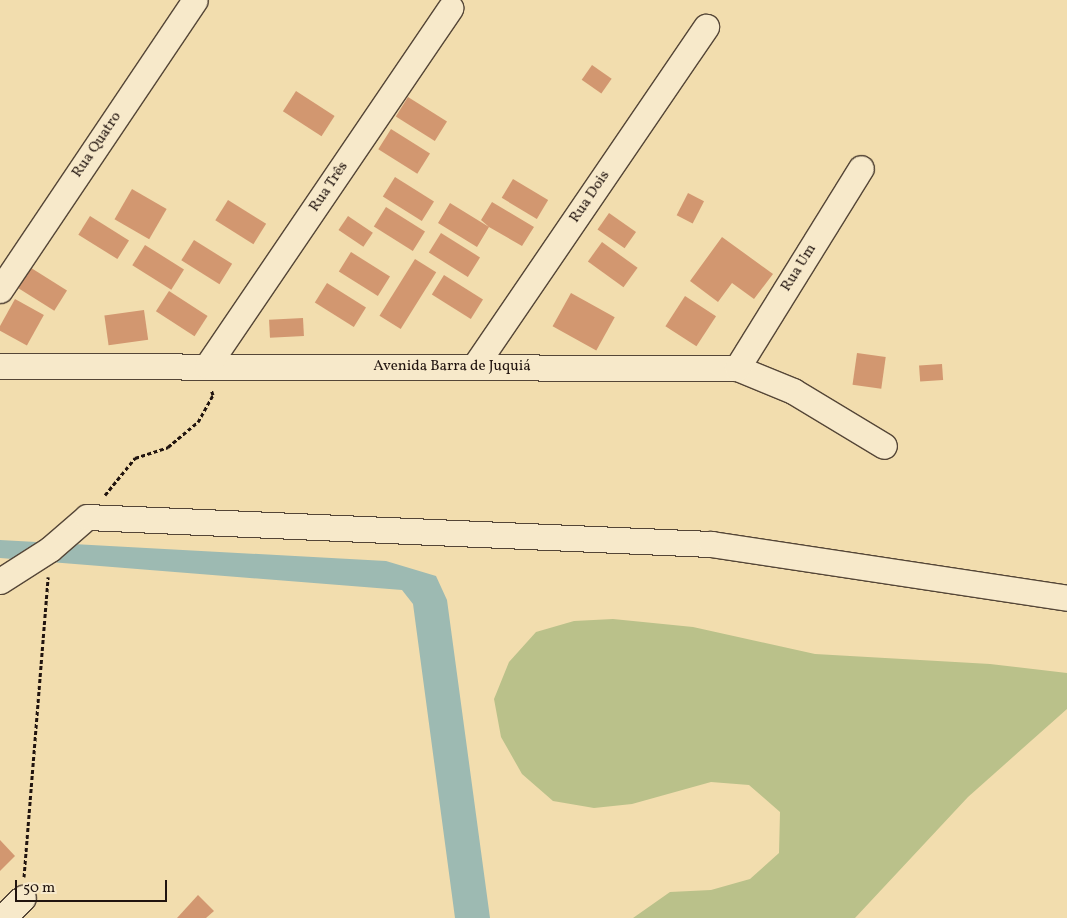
<!DOCTYPE html>
<html>
<head>
<meta charset="utf-8">
<style>
	body { margin:0 }
	#map { position:relative; width:1067px; height:918px; overflow:hidden; background:#f2ddae; font-family:Vollkorn,serif }
	div>[style] { position:absolute }
	.green>* { inset:0; background:#bac18a }
	.water>* { inset:0; background:#9dbab2 }
	.building>* { inset:0; background:#d29770; transform-origin:0 0 }
	.path>* { height:3px; margin-top:-1.5px; transform-origin:0; background:repeating-linear-gradient(90deg,#21140f 0 4px,transparent 0 6.5px) }
	.roads { filter:drop-shadow(1px 0 #554637) drop-shadow(-1px 0 #554637) drop-shadow(0 1px #554637) drop-shadow(0 -1px #554637) }
	.street>* { height:25px; margin:-12.5px; padding:0 12.5px; transform-origin:12.5px; border-radius:12.5px; background:#f7e9ca }
	span { translate:-50% -50%; white-space:nowrap; text-align:center; line-height:1.15; -webkit-text-stroke:4.5px #f7e9ca; paint-order:stroke }
	.street-label { font-size:15px; color:#21140f }
	.scale { position:absolute; left:15px; top:880px; width:152px; height:22px; box-sizing:border-box; border:2px solid #21140f; border-top:0; padding-left:6px; font-size:15px; line-height:18px; white-space:nowrap; color:#21140f; -webkit-text-stroke:4px #f7e9ca; paint-order:stroke }
</style>
</head>
<body>
<div id="map">
	<div class="green">
		<div style="clip-path:polygon(613px 619px,693px 627px,815px 654px,990px 664px,1067px 673px,1067px 709px,968px 797px,855px 918px,633px 918px,670px 892px,711px 890px,750px 879px,779px 853px,780px 812px,749px 785px,711px 782px,632px 804px,594px 808px,553px 801px,522px 774px,501px 737px,494px 699px,509px 662px,536px 632px,574px 621px)"></div>
	</div>
	<div class="water">
		<div style="clip-path:polygon(0 540px,386px 561px,436px 576px,447px 600px,490px 918px,455px 918px,413px 604px,402px 590px,0 558px)"></div>
	</div>
	<div class="building">
		<div style="left:592px;top:65px;width:24px;height:18px;rotate:35deg"></div>
		<div style="left:296px;top:91px;width:46px;height:24px;rotate:33deg"></div>
		<div style="left:408px;top:97px;width:46px;height:23px;rotate:32deg"></div>
		<div style="left:391px;top:129px;width:46px;height:24px;rotate:32deg"></div>
		<div style="left:395px;top:177px;width:46px;height:23px;rotate:32deg"></div>
		<div style="left:513px;top:179px;width:41px;height:22px;rotate:31deg"></div>
		<div style="left:132px;top:189px;width:40px;height:35px;rotate:30deg"></div>
		<div style="left:688px;top:193px;width:18px;height:25px;rotate:27deg"></div>
		<div style="left:228px;top:200px;width:45px;height:24px;rotate:32deg"></div>
		<div style="clip-path:polygon(492px 202px,534px 227px,522px 246px,489px 227px,477px 247px,438px 223px,450px 203px,489px 227px,481px 220px)"></div>
		<div style="left:386px;top:207px;width:46px;height:23px;rotate:32deg"></div>
		<div style="left:609px;top:213px;width:33px;height:20px;rotate:35deg"></div>
		<div style="left:90px;top:216px;width:46px;height:22px;rotate:32deg"></div>
		<div style="left:348px;top:216px;width:30px;height:17px;rotate:34deg"></div>
		<div style="left:441px;top:233px;width:46px;height:23px;rotate:32deg"></div>
		<div style="clip-path:polygon(722px 237px,773px 274px,754px 299px,732px 283px,718px 302px,690px 281px)"></div>
		<div style="left:194px;top:240px;width:45px;height:24px;rotate:32deg"></div>
		<div style="left:602px;top:242px;width:44px;height:24px;rotate:36deg"></div>
		<div style="left:145px;top:245px;width:46px;height:24px;rotate:32deg"></div>
		<div style="left:351px;top:252px;width:46px;height:23px;rotate:32deg"></div>
		<div style="left:415px;top:259px;width:25px;height:67px;rotate:32deg"></div>
		<div style="left:28px;top:266px;width:46px;height:24px;rotate:32deg"></div>
		<div style="left:444px;top:275px;width:46px;height:23px;rotate:32deg"></div>
		<div style="left:327px;top:283px;width:46px;height:23px;rotate:32deg"></div>
		<div style="left:169px;top:291px;width:46px;height:24px;rotate:33deg"></div>
		<div style="left:571px;top:293px;width:50px;height:38px;rotate:29deg"></div>
		<div style="left:685px;top:296px;width:37px;height:36px;rotate:33deg"></div>
		<div style="left:15px;top:299px;width:33px;height:35px;rotate:29deg"></div>
		<div style="left:144px;top:310px;width:30px;height:40px;rotate:82deg"></div>
		<div style="left:303px;top:318px;width:18px;height:34px;rotate:87deg"></div>
		<div style="left:857px;top:353px;width:29px;height:32px;rotate:8deg"></div>
		<div style="left:942px;top:364px;width:16px;height:23px;rotate:86deg"></div>
		<div style="clip-path:polygon(0 840px,15px 856px,0 871px)"></div>
		<div style="clip-path:polygon(198px 895px,214px 911px,206px 918px,177px 918px)"></div>
	</div>
	<div class="path">
		<div style="left:105px;top:495px;width:48px;rotate:-51deg"></div>
		<div style="left:135px;top:458px;width:35px;rotate:-18deg"></div>
		<div style="left:168px;top:447px;width:39px;rotate:-40deg"></div>
		<div style="left:198px;top:422px;width:31px;rotate:-61deg"></div>
		<div style="left:213px;top:395px;width:6px;rotate:-108deg"></div>
		<div style="left:24px;top:877px;width:301px;rotate:-85.4deg"></div>
	</div>
	<div class="roads">
		<div class="street">
			<div style="left:0;top:290px;width:349px;rotate:-56.1deg"></div>
			<div style="left:0;top:366px;width:737px;rotate:0.16deg"></div>
			<div style="left:737px;top:368px;width:61px;rotate:22.3deg"></div>
			<div style="left:793px;top:391px;width:106px;rotate:31.1deg"></div>
			<div style="left:207px;top:366px;width:433px;rotate:-55.8deg"></div>
			<div style="left:474px;top:367px;width:412px;rotate:-55.7deg"></div>
			<div style="left:737px;top:368px;width:235px;rotate:-58.2deg"></div>
			<div style="left:0;top:581px;width:59px;rotate:-32.6deg"></div>
			<div style="left:50px;top:549px;width:49px;rotate:-40.9deg"></div>
			<div style="left:87px;top:517px;width:625px;rotate:2.48deg"></div>
			<div style="left:711px;top:544px;width:360px;rotate:8.6deg"></div>
			<div style="left:2px;top:918px;width:29px;rotate:-44deg"></div>
		</div>
	</div>
	<div class="street-label">
		<span style="left:97px;top:145px;rotate:-56deg">Rua Quatro</span>
		<span style="left:329px;top:187px;rotate:-56deg">Rua Três</span>
		<span style="left:590px;top:197px;rotate:-56deg">Rua Dois</span>
		<span style="left:799px;top:268px;rotate:-58deg">Rua Um</span>
		<span style="left:452px;top:367px">Avenida Barra de Juquiá</span>
	</div>
	<div class="scale">50 m</div>
</div>
</body>
</html>
